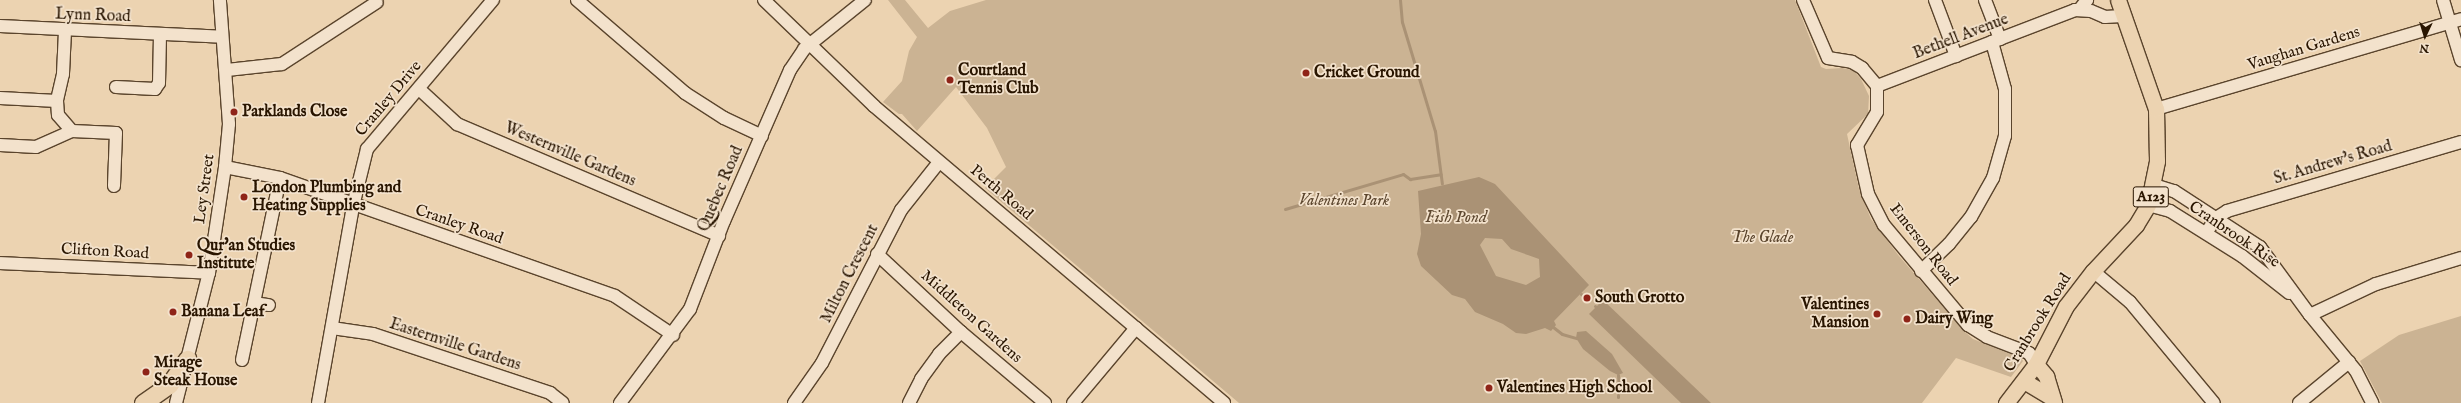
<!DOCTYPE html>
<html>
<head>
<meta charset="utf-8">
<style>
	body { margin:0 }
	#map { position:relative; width:2461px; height:403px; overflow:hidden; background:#ecd3b1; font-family:"IM FELL English",serif }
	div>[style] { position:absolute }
	.green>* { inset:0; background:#cbb393 }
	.water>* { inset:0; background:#aa9275 }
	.stream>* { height:3px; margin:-1.5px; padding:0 1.5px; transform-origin:1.5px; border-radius:1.5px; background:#aa9275 }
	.roads { filter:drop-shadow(1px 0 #5a442c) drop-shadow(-1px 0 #5a442c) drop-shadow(0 1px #5a442c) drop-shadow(0 -1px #5a442c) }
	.minor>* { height:12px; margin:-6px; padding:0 6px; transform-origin:6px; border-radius:6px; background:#f3e2cc }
	.major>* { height:15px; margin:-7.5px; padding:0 7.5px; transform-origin:7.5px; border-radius:7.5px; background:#ecd3b1 }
	.highway>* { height:17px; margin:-8.5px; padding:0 8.5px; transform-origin:8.5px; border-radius:8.5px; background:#ecd3b1 }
	.dots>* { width:11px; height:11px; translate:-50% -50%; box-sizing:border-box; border:2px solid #f3e2cc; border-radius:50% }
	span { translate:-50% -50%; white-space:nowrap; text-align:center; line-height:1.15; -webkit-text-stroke:3.5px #f3e2cc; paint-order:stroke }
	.shield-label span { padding:1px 3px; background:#f3e2cc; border:1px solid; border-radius:3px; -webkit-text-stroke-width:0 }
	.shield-label { font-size:15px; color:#291500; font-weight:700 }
	.street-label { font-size:16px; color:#291500 }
	.poi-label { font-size:16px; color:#291500; font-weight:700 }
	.left { translate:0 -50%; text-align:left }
	.right { translate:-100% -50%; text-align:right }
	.park-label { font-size:16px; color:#5a442c; font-style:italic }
	.water-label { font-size:17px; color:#5d472f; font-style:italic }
	.north { position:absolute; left:2405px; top:16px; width:40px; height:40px; -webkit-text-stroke:3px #f3e2cc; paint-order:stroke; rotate:184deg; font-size:11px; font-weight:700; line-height:16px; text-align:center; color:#291500 }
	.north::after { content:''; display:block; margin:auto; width:14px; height:18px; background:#291500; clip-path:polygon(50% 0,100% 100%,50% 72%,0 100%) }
</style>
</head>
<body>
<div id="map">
	<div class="green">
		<div style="clip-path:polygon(888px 0,905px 0,928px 28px,950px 11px,986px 0,1795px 0,1821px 67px,1826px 69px,1842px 68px,1853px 70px,1861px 79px,1869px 96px,1868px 114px,1847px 134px,1859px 189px,1871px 219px,1899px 256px,1965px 332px,1973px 339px,2021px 358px,2023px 361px,2011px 377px,1956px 358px,1922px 403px,1239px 403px,985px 188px,1006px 167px,987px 128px,956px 87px,917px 131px,902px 114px,899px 114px,883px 102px,902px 81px,909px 51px,917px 37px)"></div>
		<div style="clip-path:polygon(2461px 316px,2461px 403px,2382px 403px,2360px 361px,2399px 335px)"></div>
	</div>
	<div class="water">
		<div style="clip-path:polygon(evenodd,1479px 177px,1495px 184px,1589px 285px,1554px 321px,1556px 325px,1551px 331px,1545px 328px,1526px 334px,1516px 333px,1503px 324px,1475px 312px,1465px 299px,1452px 295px,1421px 266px,1417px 254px,1421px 234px,1418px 191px,1479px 177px,1485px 238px,1502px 239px,1511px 249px,1539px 259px,1540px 277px,1526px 285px,1496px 276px,1480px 245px,1485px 238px)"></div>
		<div style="clip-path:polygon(1603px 300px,1711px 403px,1681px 403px,1589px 314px)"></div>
		<div style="clip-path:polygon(1586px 331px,1612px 354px,1623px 373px,1618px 375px,1610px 371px,1583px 349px,1576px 338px,1577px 332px)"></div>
	</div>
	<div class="stream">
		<div style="left:1400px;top:0;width:22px;rotate:85deg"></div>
		<div style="left:1402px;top:22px;width:114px;rotate:73.2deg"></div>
		<div style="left:1435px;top:131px;width:53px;rotate:82.5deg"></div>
		<div style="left:1285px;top:209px;width:123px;rotate:-16.5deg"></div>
		<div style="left:1403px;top:174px;width:9px;rotate:36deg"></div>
		<div style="left:1410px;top:179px;width:31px;rotate:-9deg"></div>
		<div style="left:1581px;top:294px;width:4px;rotate:34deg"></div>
		<div style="left:1595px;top:306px;width:1px;rotate:45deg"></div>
		<div style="left:1553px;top:327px;width:11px;rotate:38deg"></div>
		<div style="left:1562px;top:334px;width:15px;rotate:16deg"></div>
		<div style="left:1618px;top:375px;width:15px;rotate:86deg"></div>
		<div style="left:1618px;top:397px;width:2px;rotate:-90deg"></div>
	</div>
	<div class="roads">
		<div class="minor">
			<div style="left:577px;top:0;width:143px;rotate:40.7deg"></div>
			<div style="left:685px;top:93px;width:46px;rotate:32.7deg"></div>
			<div style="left:724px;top:118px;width:42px;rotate:25.3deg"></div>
			<div style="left:764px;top:0;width:153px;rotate:43.9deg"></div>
			<div style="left:874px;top:106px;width:459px;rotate:40.3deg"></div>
			<div style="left:1803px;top:0;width:63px;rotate:66.7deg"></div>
			<div style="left:1828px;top:58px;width:24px;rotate:9deg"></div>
			<div style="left:1852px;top:62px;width:12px;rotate:31deg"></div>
			<div style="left:1862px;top:68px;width:23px;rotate:50deg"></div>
			<div style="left:1877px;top:86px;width:26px;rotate:90deg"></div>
			<div style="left:1877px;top:112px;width:39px;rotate:121deg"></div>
			<div style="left:1857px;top:145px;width:50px;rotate:77.3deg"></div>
			<div style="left:1868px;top:194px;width:35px;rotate:63deg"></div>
			<div style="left:1884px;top:225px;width:131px;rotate:50deg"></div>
			<div style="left:1968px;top:325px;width:22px;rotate:32deg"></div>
			<div style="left:1987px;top:337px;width:45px;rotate:20.9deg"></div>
			<div style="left:2029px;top:353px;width:13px;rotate:58deg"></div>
			<div style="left:1935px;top:0;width:60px;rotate:69.4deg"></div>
			<div style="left:1985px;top:0;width:42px;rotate:69deg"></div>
			<div style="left:2443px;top:0;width:63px;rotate:73.3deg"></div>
			<div style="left:2079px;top:10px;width:13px;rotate:-51deg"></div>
			<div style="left:0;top:26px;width:222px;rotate:2.8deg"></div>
			<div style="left:65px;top:31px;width:43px;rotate:92.7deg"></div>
			<div style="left:63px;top:74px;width:28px;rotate:103deg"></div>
			<div style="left:57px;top:101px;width:14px;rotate:86deg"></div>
			<div style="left:58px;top:115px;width:21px;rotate:49deg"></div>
			<div style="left:72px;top:131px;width:44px;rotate:2.6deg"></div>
			<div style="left:116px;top:133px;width:53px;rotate:92.2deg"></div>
			<div style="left:227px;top:70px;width:55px;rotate:-6.2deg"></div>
			<div style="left:282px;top:64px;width:113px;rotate:-33.1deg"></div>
			<div style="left:1877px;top:86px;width:212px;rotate:-21deg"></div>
			<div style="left:2075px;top:10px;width:16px;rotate:4deg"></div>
			<div style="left:2091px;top:11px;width:15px;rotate:23deg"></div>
			<div style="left:2105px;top:17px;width:17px;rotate:-3deg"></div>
			<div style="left:116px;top:87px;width:39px;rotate:3deg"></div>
			<div style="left:155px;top:89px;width:7px;rotate:-56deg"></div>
			<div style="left:159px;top:83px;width:49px;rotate:-88.8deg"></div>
			<div style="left:419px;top:89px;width:52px;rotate:42.6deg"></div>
			<div style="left:457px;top:124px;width:285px;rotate:23.1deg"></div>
			<div style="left:0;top:98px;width:57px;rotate:3deg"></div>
			<div style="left:2156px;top:109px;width:318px;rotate:-16.4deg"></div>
			<div style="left:0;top:145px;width:36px;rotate:3deg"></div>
			<div style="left:36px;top:147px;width:39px;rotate:-24deg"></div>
			<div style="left:225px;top:167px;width:56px;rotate:11.3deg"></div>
			<div style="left:280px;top:178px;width:355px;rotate:19.4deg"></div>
			<div style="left:615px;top:296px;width:70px;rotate:33.9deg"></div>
			<div style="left:2154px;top:185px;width:21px;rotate:17deg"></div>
			<div style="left:2174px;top:191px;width:103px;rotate:33.1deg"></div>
			<div style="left:2260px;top:247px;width:84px;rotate:53.7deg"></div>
			<div style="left:2310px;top:315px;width:72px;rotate:50.6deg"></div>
			<div style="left:2356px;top:371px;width:36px;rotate:63deg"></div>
			<div style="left:2148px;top:205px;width:23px;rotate:15deg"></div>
			<div style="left:2170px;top:211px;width:85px;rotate:32deg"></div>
			<div style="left:2242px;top:256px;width:60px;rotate:38.2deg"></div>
			<div style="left:2206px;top:233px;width:18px;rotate:-56deg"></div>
			<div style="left:2216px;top:218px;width:13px;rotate:-32deg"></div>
			<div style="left:2227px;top:211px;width:244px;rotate:-16.4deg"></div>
			<div style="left:877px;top:254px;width:115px;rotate:42.9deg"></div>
			<div style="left:961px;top:332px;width:110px;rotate:40.2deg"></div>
			<div style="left:0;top:263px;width:209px;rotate:2.7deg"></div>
			<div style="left:1921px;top:271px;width:39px;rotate:-44deg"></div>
			<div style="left:1949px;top:244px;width:35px;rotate:-51deg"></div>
			<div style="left:1971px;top:217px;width:45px;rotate:-60.6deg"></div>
			<div style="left:1993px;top:178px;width:44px;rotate:-74.1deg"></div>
			<div style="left:2005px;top:136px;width:47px;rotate:-90deg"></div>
			<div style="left:2005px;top:89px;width:49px;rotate:-105.5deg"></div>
			<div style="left:2093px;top:271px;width:48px;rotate:40deg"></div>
			<div style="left:2130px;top:302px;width:131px;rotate:50.3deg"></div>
			<div style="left:254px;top:303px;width:15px;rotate:8deg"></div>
			<div style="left:2310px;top:315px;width:73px;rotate:-25.2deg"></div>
			<div style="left:2376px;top:284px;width:89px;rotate:-17deg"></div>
			<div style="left:332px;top:328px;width:41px;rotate:8.3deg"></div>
			<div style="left:373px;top:334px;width:187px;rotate:18.4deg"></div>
			<div style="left:550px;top:393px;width:16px;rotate:38deg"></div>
			<div style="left:242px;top:360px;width:186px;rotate:-78.2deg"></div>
			<div style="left:176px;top:403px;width:134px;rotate:-75.8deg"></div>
			<div style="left:209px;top:273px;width:107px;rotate:-81.4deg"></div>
			<div style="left:225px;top:167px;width:43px;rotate:-84.7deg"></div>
			<div style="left:229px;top:124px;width:124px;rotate:-94.2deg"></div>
			<div style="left:318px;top:403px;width:200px;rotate:-79.9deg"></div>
			<div style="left:353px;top:206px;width:59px;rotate:-76.2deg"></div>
			<div style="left:367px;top:149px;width:195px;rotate:-49.8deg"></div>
			<div style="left:620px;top:403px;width:117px;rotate:-53.3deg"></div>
			<div style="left:690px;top:309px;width:94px;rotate:-68.9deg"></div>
			<div style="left:724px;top:221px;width:165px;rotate:-66.4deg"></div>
			<div style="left:790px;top:70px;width:25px;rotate:-56deg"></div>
			<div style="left:804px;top:49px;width:78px;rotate:-38.8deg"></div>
			<div style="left:794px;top:403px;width:49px;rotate:-55deg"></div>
			<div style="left:822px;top:363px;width:172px;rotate:-62.7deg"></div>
			<div style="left:901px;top:210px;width:61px;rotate:-51.6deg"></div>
			<div style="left:909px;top:403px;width:27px;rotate:-63deg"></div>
			<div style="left:921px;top:379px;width:31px;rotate:-54deg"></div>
			<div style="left:939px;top:354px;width:31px;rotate:-45deg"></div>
			<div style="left:1073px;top:403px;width:98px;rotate:-50deg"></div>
			<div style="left:2299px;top:403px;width:65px;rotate:-39.4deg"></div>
		</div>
		<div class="major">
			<div style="left:2036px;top:364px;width:16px;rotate:50deg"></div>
			<div style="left:2046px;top:376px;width:28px;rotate:73deg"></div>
			<div style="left:2024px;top:381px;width:33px;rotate:31deg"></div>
			<div style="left:2006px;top:403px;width:49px;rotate:-52.4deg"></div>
			<div style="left:2036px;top:364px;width:65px;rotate:-62.7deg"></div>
			<div style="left:2066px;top:306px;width:44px;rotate:-52.4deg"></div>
			<div style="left:2093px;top:271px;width:63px;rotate:-46.9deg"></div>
			<div style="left:2136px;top:225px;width:23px;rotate:-59deg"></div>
			<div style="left:2148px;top:205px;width:45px;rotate:-78.4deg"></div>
			<div style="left:2157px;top:161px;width:52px;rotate:-91.1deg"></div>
			<div style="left:2156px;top:109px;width:115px;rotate:-109.2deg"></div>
		</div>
		<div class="highway">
			<div style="left:143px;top:403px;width:32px;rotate:-35deg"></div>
			<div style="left:169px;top:385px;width:32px;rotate:-55deg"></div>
		</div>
	</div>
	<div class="dots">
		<div style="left:1306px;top:73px;background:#8f2418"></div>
		<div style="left:950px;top:80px;background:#8f2418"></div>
		<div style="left:234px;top:112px;background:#8f2418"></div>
		<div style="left:244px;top:197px;background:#8f2418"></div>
		<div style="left:189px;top:255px;background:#8f2418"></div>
		<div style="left:1587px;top:298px;background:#8f2418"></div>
		<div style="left:173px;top:312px;background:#8f2418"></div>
		<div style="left:1877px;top:314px;background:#8f2418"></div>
		<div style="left:1907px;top:319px;background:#8f2418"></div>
		<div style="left:146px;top:372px;background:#8f2418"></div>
		<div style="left:1489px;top:388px;background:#8f2418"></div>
	</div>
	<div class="shield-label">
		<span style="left:2151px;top:197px">A123</span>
	</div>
	<div class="street-label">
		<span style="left:93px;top:16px;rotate:2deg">Lynn Road</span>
		<span style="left:1961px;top:37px;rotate:-21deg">Bethell Avenue</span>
		<span style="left:2304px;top:49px;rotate:-17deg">Vaughan Gardens</span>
		<span style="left:389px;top:99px;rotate:-50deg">Cranley Drive</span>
		<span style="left:570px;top:155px;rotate:23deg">Westernville Gardens</span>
		<span style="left:2333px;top:163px;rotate:-16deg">St. Andrew's Road</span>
		<span style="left:205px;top:189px;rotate:-82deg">Ley Street</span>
		<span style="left:721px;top:189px;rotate:-67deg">Quebec Road</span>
		<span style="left:1001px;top:193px;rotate:40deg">Perth Road</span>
		<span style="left:459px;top:225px;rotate:19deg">Cranley Road</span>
		<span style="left:2234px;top:235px;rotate:34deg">Cranbrook Rise</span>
		<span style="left:1923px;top:245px;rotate:52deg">Emerson Road</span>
		<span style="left:105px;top:252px;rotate:3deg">Clifton Road</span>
		<span style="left:850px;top:274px;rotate:-63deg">Milton Crescent</span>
		<span style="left:971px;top:317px;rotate:42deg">Middleton Gardens</span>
		<span style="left:2038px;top:323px;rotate:-58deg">Cranbrook Road</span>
		<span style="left:455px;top:345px;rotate:18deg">Easternville Gardens</span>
	</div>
	<div class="poi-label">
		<span class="left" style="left:958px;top:80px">Courtland<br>Tennis Club</span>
		<span class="left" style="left:1314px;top:73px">Cricket Ground</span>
		<span class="left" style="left:242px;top:112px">Parklands Close</span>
		<span class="left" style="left:252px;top:197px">London Plumbing and<br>Heating Supplies</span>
		<span class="left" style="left:197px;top:255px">Qur'an Studies<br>Institute</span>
		<span class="left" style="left:1595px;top:298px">South Grotto</span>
		<span class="right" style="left:1869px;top:314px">Valentines<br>Mansion</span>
		<span class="left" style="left:181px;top:312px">Banana Leaf</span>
		<span class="left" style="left:1915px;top:319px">Dairy Wing</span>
		<span class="left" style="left:154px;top:372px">Mirage<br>Steak House</span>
		<span class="left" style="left:1497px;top:388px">Valentines High School</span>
	</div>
	<div class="park-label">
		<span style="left:1344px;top:201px">Valentines Park</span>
		<span style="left:1762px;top:238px">The Glade</span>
	</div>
	<div class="water-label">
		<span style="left:1456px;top:218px">Fish Pond</span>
	</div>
	<div class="north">N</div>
</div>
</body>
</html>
